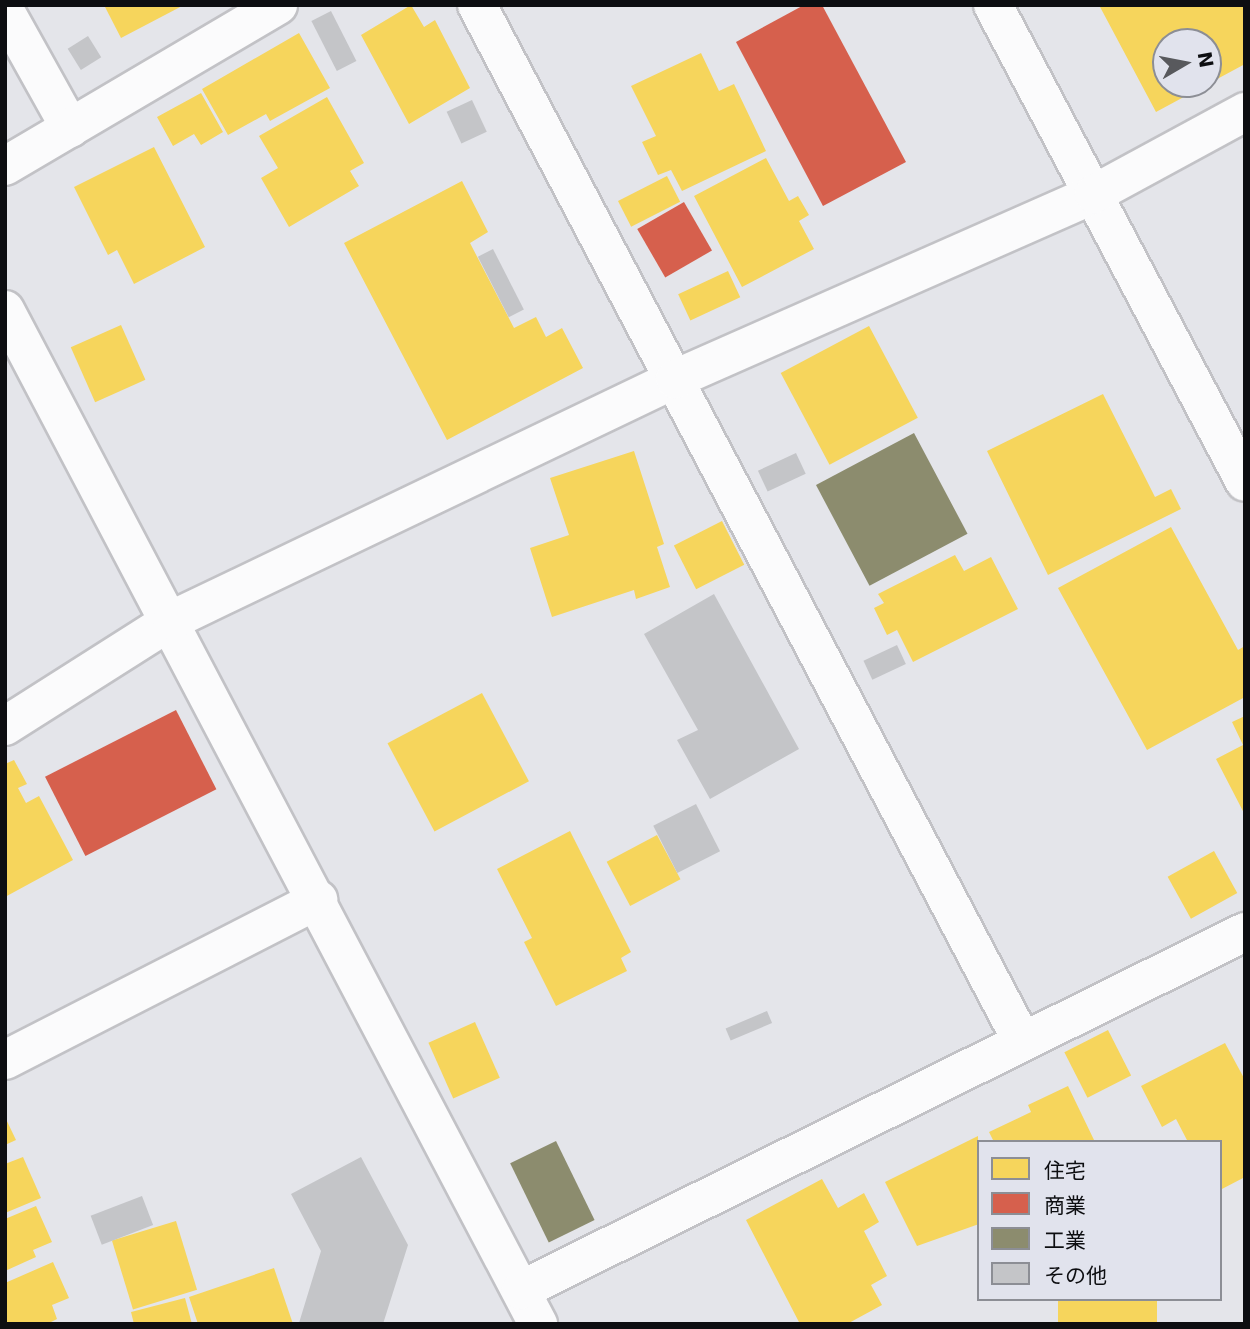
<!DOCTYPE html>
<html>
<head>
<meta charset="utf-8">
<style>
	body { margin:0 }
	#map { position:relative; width:1250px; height:1329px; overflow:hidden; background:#e4e5ea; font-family:"DejaVu Sans","Noto Sans JP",sans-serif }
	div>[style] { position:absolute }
	.homes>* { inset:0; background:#f6d55c; transform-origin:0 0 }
	.shops>* { inset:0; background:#d6604d; transform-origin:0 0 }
	.industry>* { inset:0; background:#8c8c6e; transform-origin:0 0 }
	.building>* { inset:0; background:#c4c5c8; transform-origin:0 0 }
	.roads { filter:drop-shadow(2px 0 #c2c2c6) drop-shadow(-2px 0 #c2c2c6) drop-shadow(0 2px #c2c2c6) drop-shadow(0 -2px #c2c2c6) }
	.minor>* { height:38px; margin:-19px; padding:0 19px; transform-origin:19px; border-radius:19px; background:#fbfbfc }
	span { translate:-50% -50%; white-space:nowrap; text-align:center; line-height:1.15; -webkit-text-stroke:7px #e1e3ed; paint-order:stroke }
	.frame { position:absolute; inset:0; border:7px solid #0d0e11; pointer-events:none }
	.legend { position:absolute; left:977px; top:1140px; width:245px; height:161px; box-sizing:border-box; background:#e1e3ed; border:2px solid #8c8e95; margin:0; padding:9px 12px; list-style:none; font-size:21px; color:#0d0e11 }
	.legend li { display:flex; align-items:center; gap:14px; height:35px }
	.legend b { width:35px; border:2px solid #8c8e95 }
	.north { position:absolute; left:1152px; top:28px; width:70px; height:70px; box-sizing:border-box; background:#e1e3ed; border:2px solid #8c8e95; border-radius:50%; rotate:80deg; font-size:19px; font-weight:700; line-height:28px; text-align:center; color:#0d0e11 }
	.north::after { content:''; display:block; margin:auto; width:24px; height:32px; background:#58595d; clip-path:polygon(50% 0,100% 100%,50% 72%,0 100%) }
</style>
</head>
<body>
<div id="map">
	<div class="homes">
		<div style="clip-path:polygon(104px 5px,184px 5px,121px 38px)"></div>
		<div style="clip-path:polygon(411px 5px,424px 27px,435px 20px,470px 88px,409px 124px,361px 35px)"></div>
		<div style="clip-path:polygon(evenodd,1099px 5px,1245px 5px,1245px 64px,1156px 112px,1099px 5px,1166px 42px,1208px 42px,1208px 84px,1166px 84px,1166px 42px)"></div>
		<div style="clip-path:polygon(299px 33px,330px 88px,270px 121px,266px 114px,228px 135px,202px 89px)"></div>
		<div style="clip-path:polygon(701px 53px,719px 91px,734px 84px,766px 151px,682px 191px,671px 170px,658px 175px,642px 142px,656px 136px,631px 86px)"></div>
		<div style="clip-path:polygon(201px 93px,223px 132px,201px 145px,194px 134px,173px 146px,157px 117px)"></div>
		<div style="clip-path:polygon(327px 97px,364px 163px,350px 171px,359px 186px,289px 227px,261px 178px,278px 168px,259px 136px)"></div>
		<div style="clip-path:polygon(154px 147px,205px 247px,134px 284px,117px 250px,108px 255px,74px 187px)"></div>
		<div style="clip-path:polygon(766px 158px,789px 201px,798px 196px,809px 215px,799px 221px,814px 249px,742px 287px,694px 196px)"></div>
		<div style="left:667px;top:176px;width:29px;height:55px;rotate:63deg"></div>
		<div style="clip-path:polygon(462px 181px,488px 232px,470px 243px,514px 328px,536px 317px,546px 337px,562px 328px,583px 368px,447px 440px,344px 243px)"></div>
		<div style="left:728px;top:271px;width:29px;height:55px;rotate:65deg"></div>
		<div style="left:121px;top:325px;width:60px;height:55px;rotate:66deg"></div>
		<div style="left:869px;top:326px;width:104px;height:100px;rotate:62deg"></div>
		<div style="clip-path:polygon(1103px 394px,1155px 497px,1171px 489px,1181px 509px,1048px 575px,987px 451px)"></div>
		<div style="clip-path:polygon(634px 451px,664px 544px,657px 547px,670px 587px,636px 599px,634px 590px,552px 617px,530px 548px,569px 535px,550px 478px)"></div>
		<div style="left:722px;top:521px;width:49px;height:54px;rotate:63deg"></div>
		<div style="clip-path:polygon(1171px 527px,1238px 650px,1245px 646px,1245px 697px,1147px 750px,1058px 588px)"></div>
		<div style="clip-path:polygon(955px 555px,964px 571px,991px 557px,1018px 609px,913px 662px,897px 630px,887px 635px,874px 608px,884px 603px,878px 594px)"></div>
		<div style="left:482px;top:693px;width:100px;height:107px;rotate:62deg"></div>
		<div style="clip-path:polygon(1245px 716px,1245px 815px,1216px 759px,1243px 745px,1232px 722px)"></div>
		<div style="clip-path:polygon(14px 760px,27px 784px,18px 788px,26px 803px,39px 796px,73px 860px,5px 897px,5px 764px)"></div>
		<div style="clip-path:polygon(570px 831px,631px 952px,621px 958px,627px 971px,556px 1006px,524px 942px,532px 938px,497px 869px)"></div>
		<div style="left:657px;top:835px;width:50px;height:57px;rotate:62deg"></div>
		<div style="left:1214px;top:851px;width:48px;height:53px;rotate:61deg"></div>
		<div style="left:475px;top:1022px;width:61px;height:51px;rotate:66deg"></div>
		<div style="left:1108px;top:1030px;width:51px;height:49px;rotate:63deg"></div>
		<div style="clip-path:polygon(1225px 1043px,1245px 1080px,1245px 1177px,1220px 1190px,1220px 1142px,1188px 1142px,1176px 1119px,1162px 1127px,1141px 1086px)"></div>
		<div style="clip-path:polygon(1068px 1086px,1095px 1142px,994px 1142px,989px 1132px,1031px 1112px,1028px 1105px)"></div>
		<div style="clip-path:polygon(5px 1117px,16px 1140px,5px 1145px)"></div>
		<div style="clip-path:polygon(978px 1136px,979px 1224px,917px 1246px,885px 1182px)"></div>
		<div style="clip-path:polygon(23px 1157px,41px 1198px,5px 1213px,5px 1164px)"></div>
		<div style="clip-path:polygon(822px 1179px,838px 1208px,864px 1193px,879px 1222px,864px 1231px,887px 1276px,871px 1285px,882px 1305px,847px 1324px,800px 1324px,746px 1220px)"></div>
		<div style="clip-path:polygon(36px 1206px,52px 1242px,33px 1250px,36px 1257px,5px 1271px,5px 1219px)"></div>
		<div style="left:176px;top:1221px;width:72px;height:67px;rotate:73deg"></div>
		<div style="clip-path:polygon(53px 1262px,69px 1298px,52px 1305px,57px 1319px,47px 1324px,5px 1324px,5px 1283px)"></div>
		<div style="clip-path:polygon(274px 1268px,293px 1324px,198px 1324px,189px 1297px)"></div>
		<div style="clip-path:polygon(185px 1298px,192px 1324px,134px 1324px,131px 1312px)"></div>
		<div style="left:1058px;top:1299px;width:99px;height:25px"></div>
	</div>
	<div class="shops">
		<div style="clip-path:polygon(804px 5px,822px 5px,906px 162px,823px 206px,736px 42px)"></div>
		<div style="left:684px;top:202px;width:56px;height:54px;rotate:60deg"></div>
		<div style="left:176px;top:710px;width:89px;height:147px;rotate:63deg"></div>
	</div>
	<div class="industry">
		<div style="left:914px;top:433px;width:114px;height:111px;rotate:62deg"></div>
		<div style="left:556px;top:1141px;width:88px;height:51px;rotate:64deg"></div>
	</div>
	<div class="building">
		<div style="left:331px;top:11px;width:56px;height:22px;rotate:63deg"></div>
		<div style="left:88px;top:36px;width:25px;height:24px;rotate:58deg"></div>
		<div style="left:472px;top:100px;width:35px;height:28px;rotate:65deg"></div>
		<div style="left:493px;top:249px;width:68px;height:17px;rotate:63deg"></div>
		<div style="left:796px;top:453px;width:23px;height:42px;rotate:65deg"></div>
		<div style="clip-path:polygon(714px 594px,799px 749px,710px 799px,677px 740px,698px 730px,644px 634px)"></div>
		<div style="left:897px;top:645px;width:21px;height:37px;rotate:65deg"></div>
		<div style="left:696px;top:804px;width:53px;height:48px;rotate:63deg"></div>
		<div style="left:767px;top:1011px;width:13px;height:45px;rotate:67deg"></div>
		<div style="clip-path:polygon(361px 1157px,408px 1245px,383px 1324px,299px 1323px,321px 1251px,291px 1194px)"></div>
		<div style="left:142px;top:1196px;width:31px;height:55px;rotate:69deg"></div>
	</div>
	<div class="roads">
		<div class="minor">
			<div style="left:477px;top:5px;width:1168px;rotate:62.25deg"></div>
			<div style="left:993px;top:5px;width:539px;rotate:62.15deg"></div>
			<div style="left:5px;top:11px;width:134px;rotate:60.9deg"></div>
			<div style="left:5px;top:166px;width:317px;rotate:-30.5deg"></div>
			<div style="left:5px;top:310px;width:1146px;rotate:62.27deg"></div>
			<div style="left:5px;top:726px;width:198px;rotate:-32.4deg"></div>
			<div style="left:172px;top:620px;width:558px;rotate:-25.6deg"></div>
			<div style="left:675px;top:379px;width:458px;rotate:-23.8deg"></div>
			<div style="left:1094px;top:194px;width:172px;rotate:-28.5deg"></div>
			<div style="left:5px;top:1060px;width:352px;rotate:-27.1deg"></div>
			<div style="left:521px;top:1290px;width:808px;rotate:-26.31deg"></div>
		</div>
	</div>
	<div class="frame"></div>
	<ul class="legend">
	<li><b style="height:19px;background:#f6d55c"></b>住宅</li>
	<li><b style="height:19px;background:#d6604d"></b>商業</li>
	<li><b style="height:19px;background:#8c8c6e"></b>工業</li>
	<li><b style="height:19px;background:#c4c5c8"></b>その他</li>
	</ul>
	<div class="north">N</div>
</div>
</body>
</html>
